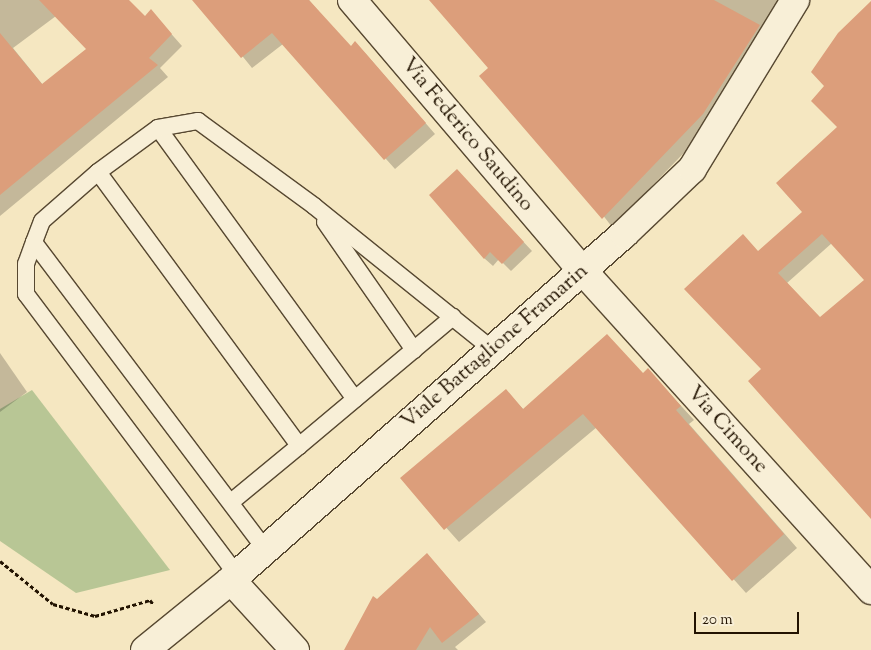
<!DOCTYPE html>
<html>
<head>
<meta charset="utf-8">
<style>
	body { margin:0 }
	#map { position:relative; width:871px; height:650px; overflow:hidden; background:#f5e7c1; font-family:"Sorts Mill Goudy",serif }
	div>[style] { position:absolute }
	.green>* { inset:0; background:#b8c695 }
	.shadow>* { inset:0; background:#0003 }
	.building>* { inset:0; background:#dc9e7b }
	.path>* { height:3px; margin-top:-1.5px; transform-origin:0; background:repeating-linear-gradient(90deg,#221301 0 4px,transparent 0 6.5px) }
	.roads { filter:drop-shadow(1px 0 #574831) drop-shadow(-1px 0 #574831) drop-shadow(0 1px #574831) drop-shadow(0 -1px #574831) }
	.lane>* { height:16px; margin:-8px; padding:0 8px; transform-origin:8px; border-radius:8px; background:#f8efd7 }
	.street>* { height:28px; margin:-14px; padding:0 14px; transform-origin:14px; border-radius:14px; background:#f8efd7 }
	.secondary>* { height:28px; margin:-14px; padding:0 14px; transform-origin:14px; border-radius:14px; background:#f8efd7 }
	span { translate:-50% -50%; white-space:nowrap; text-align:center; line-height:1.15; -webkit-text-stroke:5px #f8efd7; paint-order:stroke }
	.street-label { font-size:21px; color:#221301 }
	.scale { position:absolute; left:694px; top:612px; width:105px; height:22px; box-sizing:border-box; border:2px solid #221301; border-top:0; padding-left:6px; font-size:15px; line-height:18px; white-space:nowrap; color:#221301; -webkit-text-stroke:4px #f8efd7; paint-order:stroke }
</style>
</head>
<body>
<div id="map">
	<div class="green">
		<div style="clip-path:polygon(32px 390px,170px 570px,76px 593px,0 541px,0 409px)"></div>
	</div>
	<div class="shadow">
		<div style="clip-path:polygon(evenodd,0 0,118px 0,145px 17px,151px 11px,182px 46px,160px 68px,168px 77px,0 216px,0 0,56px 16px,88px 49px,43px 85px,13px 48px,56px 16px)"></div>
		<div style="clip-path:polygon(197px 0,309px 0,350px 48px,355px 43px,366px 54px,435px 134px,395px 169px,283px 44px,252px 68px)"></div>
		<div style="clip-path:polygon(431px 0,787px 0,712px 124px,612px 227px,490px 68px)"></div>
		<div style="clip-path:polygon(evenodd,871px 2px,871px 517px,763px 369px,758px 252px,804px 212px,839px 127px,826px 86px,871px 2px,832px 243px,866px 281px,820px 318px,787px 283px,832px 243px)"></div>
		<div style="clip-path:polygon(465px 179px,532px 251px,511px 271px,499px 259px,493px 266px,484px 258px)"></div>
		<div style="clip-path:polygon(0 353px,27px 392px,0 412px)"></div>
		<div style="clip-path:polygon(643px 374px,661px 384px,694px 420px,689px 424px,797px 548px,746px 593px,597px 427px,459px 542px,402px 478px,506px 391px,524px 410px)"></div>
		<div style="clip-path:polygon(435px 563px,486px 622px,455px 647px,458px 650px,352px 650px,377px 601px)"></div>
	</div>
	<div class="building">
		<div style="clip-path:polygon(39px 0,129px 0,145px 16px,151px 9px,172px 34px,149px 58px,158px 65px,0 195px,0 33px,42px 84px,86px 49px)"></div>
		<div style="clip-path:polygon(192px 0,309px 0,351px 46px,355px 41px,426px 123px,384px 160px,272px 33px,241px 58px)"></div>
		<div style="clip-path:polygon(429px 0,714px 0,760px 25px,703px 114px,602px 219px,479px 76px,488px 68px)"></div>
		<div style="clip-path:polygon(evenodd,871px 1px,871px 519px,748px 381px,761px 369px,684px 289px,743px 234px,758px 251px,802px 212px,776px 183px,837px 127px,811px 101px,824px 86px,811px 72px,838px 33px,871px 1px,822px 234px,864px 280px,820px 317px,778px 273px,822px 234px)"></div>
		<div style="clip-path:polygon(457px 169px,524px 242px,502px 264px,490px 252px,484px 259px,429px 195px)"></div>
		<div style="clip-path:polygon(607px 334px,643px 373px,648px 368px,681px 406px,676px 410px,784px 534px,732px 581px,583px 414px,444px 530px,400px 478px,506px 389px,523px 409px)"></div>
		<div style="clip-path:polygon(427px 553px,479px 614px,442px 643px,430px 627px,416px 650px,344px 650px,373px 596px,377px 599px)"></div>
	</div>
	<div class="path">
		<div style="left:0;top:561px;width:68px;rotate:39.1deg"></div>
		<div style="left:53px;top:604px;width:44px;rotate:15.9deg"></div>
		<div style="left:95px;top:616px;width:57px;rotate:-16.2deg"></div>
		<div style="left:150px;top:600px;width:5px;rotate:53deg"></div>
	</div>
	<div class="roads">
		<div class="lane">
			<div style="left:158px;top:128px;width:335px;rotate:54deg"></div>
			<div style="left:98px;top:172px;width:340px;rotate:53.7deg"></div>
			<div style="left:299px;top:446px;width:88px;rotate:140.5deg"></div>
			<div style="left:325px;top:222px;width:156px;rotate:55.2deg"></div>
			<div style="left:34px;top:242px;width:23px;rotate:110deg"></div>
			<div style="left:26px;top:264px;width:30px;rotate:90deg"></div>
			<div style="left:26px;top:294px;width:350px;rotate:53.1deg"></div>
			<div style="left:299px;top:446px;width:201px;rotate:-40deg"></div>
			<div style="left:265px;top:549px;width:384px;rotate:-127deg"></div>
			<div style="left:34px;top:242px;width:22px;rotate:-69deg"></div>
			<div style="left:42px;top:221px;width:74px;rotate:-41.2deg"></div>
			<div style="left:98px;top:172px;width:74px;rotate:-36.3deg"></div>
			<div style="left:158px;top:128px;width:41px;rotate:-9.9deg"></div>
			<div style="left:198px;top:121px;width:144px;rotate:36.2deg"></div>
			<div style="left:314px;top:206px;width:228px;rotate:38.8deg"></div>
		</div>
		<div class="street">
			<div style="left:352px;top:0;width:356px;rotate:49.6deg"></div>
			<div style="left:583px;top:271px;width:430px;rotate:47.9deg"></div>
			<div style="left:231px;top:580px;width:95px;rotate:47.6deg"></div>
		</div>
		<div class="secondary">
			<div style="left:145px;top:650px;width:111px;rotate:-39.1deg"></div>
			<div style="left:231px;top:580px;width:524px;rotate:-41.36deg"></div>
			<div style="left:624px;top:234px;width:94px;rotate:-43.7deg"></div>
			<div style="left:692px;top:169px;width:198px;rotate:-58.6deg"></div>
		</div>
	</div>
	<div class="street-label">
		<span style="left:467px;top:135px;rotate:50deg">Via Federico Saudino</span>
		<span style="left:495px;top:347px;rotate:-41deg">Viale Battaglione Framarin</span>
		<span style="left:727px;top:430px;rotate:48deg">Via Cimone</span>
	</div>
	<div class="scale">20 m</div>
</div>
</body>
</html>
